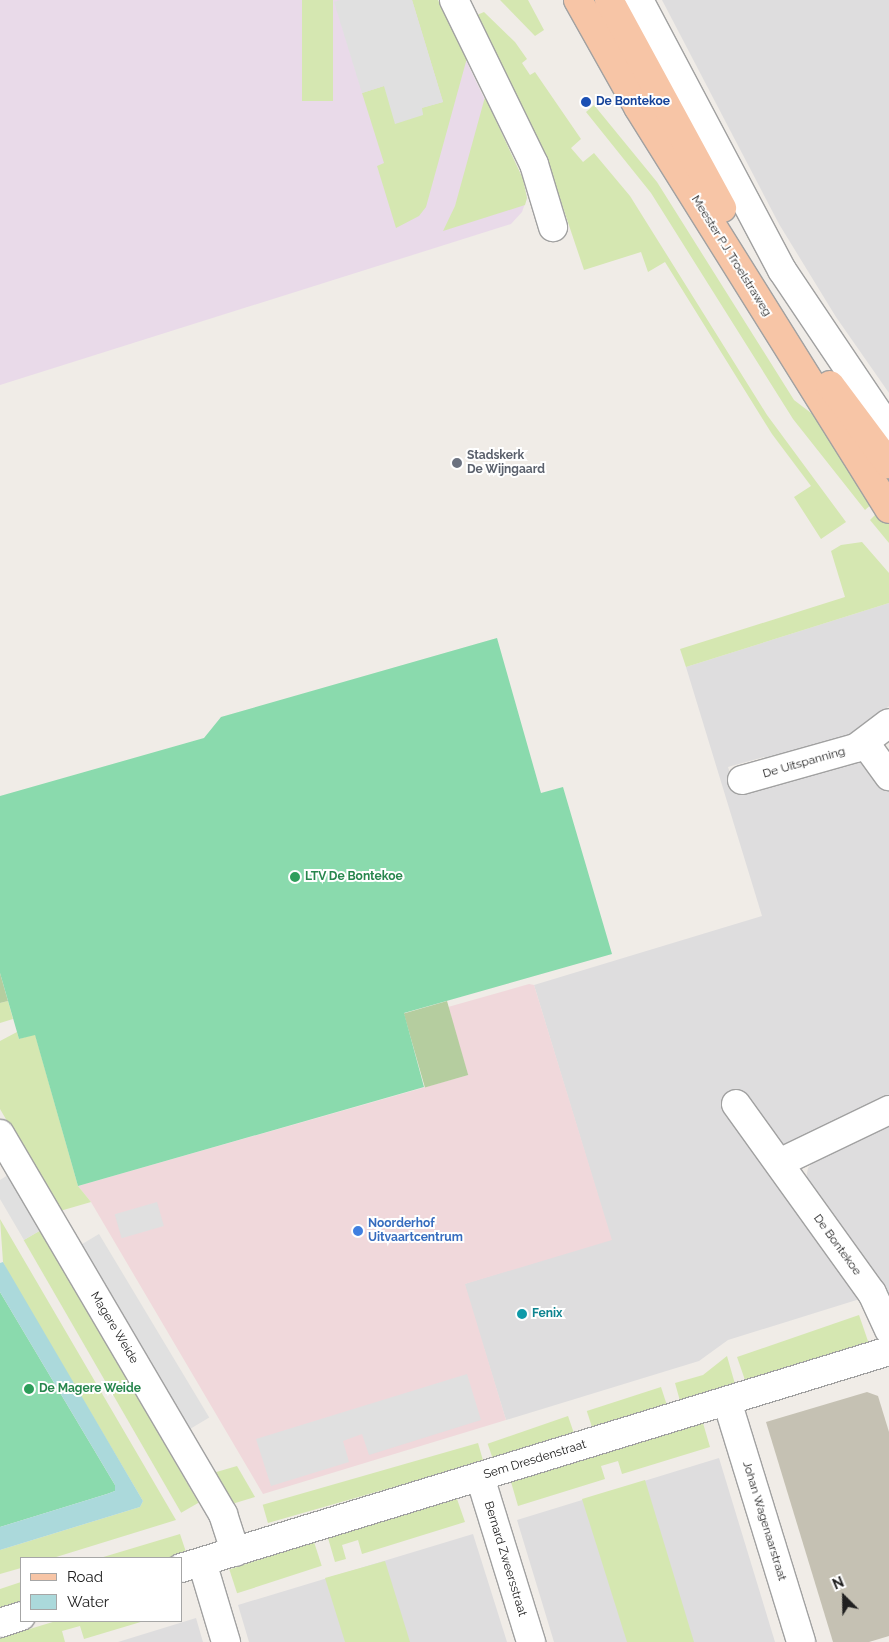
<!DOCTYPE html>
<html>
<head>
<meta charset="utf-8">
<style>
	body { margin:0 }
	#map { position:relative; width:889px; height:1642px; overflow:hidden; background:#f0ece7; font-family:Raleway,sans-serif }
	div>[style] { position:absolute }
	.residential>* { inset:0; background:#deddde }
	.commercial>* { inset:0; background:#f0d8db }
	.industrial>* { inset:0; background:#e9dae9 }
	.construction>* { inset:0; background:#c5c1b3 }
	.grass>* { inset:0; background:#d5e7b1; transform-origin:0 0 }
	.forest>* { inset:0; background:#b5cd9f; transform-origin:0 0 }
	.pitch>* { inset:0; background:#8adaad }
	.parking>* { inset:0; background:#e0e0e0; transform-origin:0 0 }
	.water>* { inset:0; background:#abd9db }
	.roads { filter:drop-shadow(1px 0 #a1a1a1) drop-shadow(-1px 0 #a1a1a1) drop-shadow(0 1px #a1a1a1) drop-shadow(0 -1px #a1a1a1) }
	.minor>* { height:28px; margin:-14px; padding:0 14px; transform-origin:14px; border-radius:14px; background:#fff }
	.primary>* { height:28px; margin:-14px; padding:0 14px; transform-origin:14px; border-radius:14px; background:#f7c5a6 }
	.dots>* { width:14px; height:14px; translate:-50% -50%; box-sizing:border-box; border:2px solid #fff; border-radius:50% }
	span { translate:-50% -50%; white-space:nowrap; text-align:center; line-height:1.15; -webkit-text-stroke:4px #fff; paint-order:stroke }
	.transit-label { font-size:12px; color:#164399; font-weight:700 }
	.left { translate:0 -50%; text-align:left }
	.street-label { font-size:12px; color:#202020 }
	.worship-label { font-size:12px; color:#5b616d; font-weight:700 }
	.leisure-label { font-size:12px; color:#27864d; font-weight:700 }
	.shop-label { font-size:12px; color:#366cbe; font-weight:700 }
	.culture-label { font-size:12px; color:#0d838f; font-weight:700 }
	.legend { position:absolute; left:20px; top:1557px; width:162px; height:65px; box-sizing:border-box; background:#fff; border:1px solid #a6a6a6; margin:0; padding:6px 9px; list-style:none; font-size:15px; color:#202020 }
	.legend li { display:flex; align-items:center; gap:10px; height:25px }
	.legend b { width:25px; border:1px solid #a6a6a6 }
	.north { position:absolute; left:819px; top:1572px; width:50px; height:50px; -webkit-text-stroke:4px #fff; paint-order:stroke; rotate:337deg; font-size:14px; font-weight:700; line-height:20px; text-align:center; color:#202020 }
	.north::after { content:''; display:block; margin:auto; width:18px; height:22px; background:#202020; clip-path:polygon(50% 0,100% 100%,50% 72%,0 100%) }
</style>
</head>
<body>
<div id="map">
	<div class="residential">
		<div style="clip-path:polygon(662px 0,889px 0,889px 393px,836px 317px,779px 224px)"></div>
		<div style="clip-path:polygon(889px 603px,889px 706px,858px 734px,766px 764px,764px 757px,728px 767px,737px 795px,857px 758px,889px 776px,889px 1099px,785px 1147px,778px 1143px,740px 1091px,722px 1103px,863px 1298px,728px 1340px,699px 1361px,506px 1420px,464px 1284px,611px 1239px,534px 985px,762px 916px,686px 667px)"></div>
		<div style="clip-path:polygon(889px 1123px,889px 1293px,887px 1294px,806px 1179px,808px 1168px,817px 1158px)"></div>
		<div style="clip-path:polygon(719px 1458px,775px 1642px,554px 1642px,517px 1520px)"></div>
		<div style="clip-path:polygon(473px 1534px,507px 1642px,249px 1642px,238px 1605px)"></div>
		<div style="clip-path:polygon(196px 1618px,203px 1642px,118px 1642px)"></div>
	</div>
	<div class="commercial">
		<div style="clip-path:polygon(529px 984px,534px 985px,612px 1240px,465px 1284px,506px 1420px,263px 1494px,91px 1202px,78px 1186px,468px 1075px,448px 1007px)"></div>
	</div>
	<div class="industrial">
		<div style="clip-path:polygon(0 0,437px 0,523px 179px,527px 198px,522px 212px,511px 224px,0 385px)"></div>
	</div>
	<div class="construction">
		<div style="clip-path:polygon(867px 1392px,878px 1396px,889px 1432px,889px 1636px,869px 1642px,833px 1642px,766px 1422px)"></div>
	</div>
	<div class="grass">
		<div style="left:302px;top:0;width:31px;height:101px"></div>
		<div style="clip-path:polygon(412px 0,438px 0,467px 58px,426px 207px,419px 216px,396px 228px,377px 166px,384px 163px,362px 93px,384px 86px,423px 115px,421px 108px,443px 102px)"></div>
		<div style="clip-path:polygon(500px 0,528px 0,544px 30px,535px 36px)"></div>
		<div style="clip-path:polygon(484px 12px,515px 42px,527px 59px,522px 63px,530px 75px,535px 72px,581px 139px,571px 148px,583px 162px,594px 153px,630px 196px,767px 415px,846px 522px,821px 539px,794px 497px,811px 486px,772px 434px,665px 262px,648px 272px,641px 252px,584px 270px,547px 160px,477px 15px)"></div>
		<div style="clip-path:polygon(485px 97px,523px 179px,527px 198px,525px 205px,443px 231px,455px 206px)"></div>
		<div style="clip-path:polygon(594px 105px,657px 182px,794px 400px,815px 416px,874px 502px,865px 510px,793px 419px,651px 193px,586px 112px)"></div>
		<div style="clip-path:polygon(755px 233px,831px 360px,827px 362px,747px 237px)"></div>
		<div style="clip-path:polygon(879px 511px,889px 521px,889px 543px,870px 520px)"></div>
		<div style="clip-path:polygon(862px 542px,889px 573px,889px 603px,686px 667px,680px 649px,845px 597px,831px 551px,841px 545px)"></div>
		<div style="clip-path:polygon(8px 1001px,13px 1019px,0 1023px,0 1003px)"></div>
		<div style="clip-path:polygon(17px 1032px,19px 1039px,35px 1034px,78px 1186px,91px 1202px,60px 1211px,0 1109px,0 1041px)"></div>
		<div style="clip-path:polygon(0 1219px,176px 1520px,53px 1558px,21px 1558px,21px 1568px,0 1574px,0 1550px,140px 1507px,143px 1501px,10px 1276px,3px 1262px)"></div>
		<div style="left:41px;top:1230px;width:315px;height:20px;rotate:60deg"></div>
		<div style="left:859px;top:1315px;width:31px;height:129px;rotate:71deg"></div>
		<div style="clip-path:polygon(727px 1356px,735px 1384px,680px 1401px,675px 1383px,703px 1375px)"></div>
		<div style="left:661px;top:1387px;width:19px;height:78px;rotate:72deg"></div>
		<div style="left:568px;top:1416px;width:18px;height:85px;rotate:71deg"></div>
		<div style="clip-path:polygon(703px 1423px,710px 1447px,622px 1474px,618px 1461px,601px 1466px,605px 1479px,518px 1506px,511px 1482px)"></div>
		<div style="left:478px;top:1443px;width:19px;height:224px;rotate:74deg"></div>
		<div style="clip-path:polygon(237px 1466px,255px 1497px,232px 1504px,213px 1473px)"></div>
		<div style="clip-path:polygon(645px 1480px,694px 1642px,627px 1642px,582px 1499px)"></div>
		<div style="clip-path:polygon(457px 1499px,465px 1522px,362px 1554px,358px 1540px,342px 1545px,346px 1559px,335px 1562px,328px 1538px)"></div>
		<div style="clip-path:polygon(180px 1534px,186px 1552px,167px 1558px,100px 1558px)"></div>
		<div style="left:314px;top:1542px;width:25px;height:89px;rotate:72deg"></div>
		<div style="clip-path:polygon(385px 1561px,410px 1642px,345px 1642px,325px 1578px)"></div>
		<div style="clip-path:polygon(21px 1582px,21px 1603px,0 1609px,0 1589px)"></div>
		<div style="clip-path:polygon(56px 1621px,144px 1621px,84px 1639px,80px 1626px,62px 1631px,65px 1642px,0 1642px,0 1638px)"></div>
	</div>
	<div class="forest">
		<div style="clip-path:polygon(0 973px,8px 1001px,0 1003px)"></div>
		<div style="left:447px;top:1001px;width:77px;height:45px;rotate:74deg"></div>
	</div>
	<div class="pitch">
		<div style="clip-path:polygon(497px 638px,541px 793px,563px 787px,612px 954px,404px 1013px,424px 1087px,78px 1186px,35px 1035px,19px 1039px,0 973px,0 796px,204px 738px,221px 717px)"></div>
		<div style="clip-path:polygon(0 1292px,115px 1485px,115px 1491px,107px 1494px,0 1527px)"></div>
	</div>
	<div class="parking">
		<div style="clip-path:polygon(340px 0,412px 0,443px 102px,422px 108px,423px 115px,395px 124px,384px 86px,362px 93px,334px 2px)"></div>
		<div style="clip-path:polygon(8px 1175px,41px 1230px,24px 1240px,0 1199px,0 1180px)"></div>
		<div style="left:157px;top:1202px;width:25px;height:44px;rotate:74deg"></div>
		<div style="left:99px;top:1234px;width:214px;height:22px;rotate:59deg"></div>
		<div style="clip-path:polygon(467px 1374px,481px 1420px,369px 1455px,362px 1434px,343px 1441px,349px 1462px,271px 1486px,256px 1439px)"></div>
	</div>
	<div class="water">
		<div style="clip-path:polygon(3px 1262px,143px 1501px,140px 1507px,0 1550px,0 1527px,107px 1494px,115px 1491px,115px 1485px,0 1292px,0 1263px)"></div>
	</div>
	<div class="roads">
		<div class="minor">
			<div style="left:454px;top:0;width:182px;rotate:64deg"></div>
			<div style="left:534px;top:164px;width:66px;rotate:73.2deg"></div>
			<div style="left:639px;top:0;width:306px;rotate:62.1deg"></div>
			<div style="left:782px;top:270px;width:192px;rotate:56.1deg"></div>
			<div style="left:865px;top:743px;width:41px;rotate:54deg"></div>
			<div style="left:742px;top:780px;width:118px;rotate:-15.7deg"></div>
			<div style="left:856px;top:748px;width:41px;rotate:-37.1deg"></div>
			<div style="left:736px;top:1104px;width:233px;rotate:54.3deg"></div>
			<div style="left:872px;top:1293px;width:41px;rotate:65.3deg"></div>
			<div style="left:0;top:1134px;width:441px;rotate:59.6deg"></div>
			<div style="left:223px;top:1514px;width:40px;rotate:72deg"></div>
			<div style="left:779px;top:1163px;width:122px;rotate:-25.7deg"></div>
			<div style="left:727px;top:1401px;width:252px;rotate:72.9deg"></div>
			<div style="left:480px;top:1477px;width:173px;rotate:72.8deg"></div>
			<div style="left:202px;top:1562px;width:84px;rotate:73.3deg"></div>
			<div style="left:181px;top:1568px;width:741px;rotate:-17.04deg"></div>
			<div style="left:0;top:1623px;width:22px;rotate:-18deg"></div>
		</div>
		<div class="primary">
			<div style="left:578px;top:0;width:123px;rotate:60.7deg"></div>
			<div style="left:638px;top:107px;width:474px;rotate:58deg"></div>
			<div style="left:609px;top:0;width:237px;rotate:61.5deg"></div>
			<div style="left:830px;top:385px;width:99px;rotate:53.2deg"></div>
		</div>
	</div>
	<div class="dots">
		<div style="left:586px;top:102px;background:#1a4fb4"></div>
		<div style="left:457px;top:463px;background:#6b7280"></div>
		<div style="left:295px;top:877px;background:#2e9e5b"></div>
		<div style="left:358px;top:1231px;background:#3f7fe0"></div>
		<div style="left:522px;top:1314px;background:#0f9aa8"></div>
		<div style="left:29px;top:1389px;background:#2e9e5b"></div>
	</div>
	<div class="transit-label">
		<span class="left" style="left:596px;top:102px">De Bontekoe</span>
	</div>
	<div class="street-label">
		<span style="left:731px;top:256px;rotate:58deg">Meester P.J. Troelstraweg</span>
		<span style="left:804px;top:763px;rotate:-16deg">De Uitspanning</span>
		<span style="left:837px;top:1245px;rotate:54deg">De Bontekoe</span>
		<span style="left:114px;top:1328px;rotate:59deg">Magere Weide</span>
		<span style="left:535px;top:1460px;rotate:-17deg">Sem Dresdenstraat</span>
		<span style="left:764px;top:1521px;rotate:73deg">Johan Wagenaarstraat</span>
		<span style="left:505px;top:1559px;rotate:73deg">Bernard Zweersstraat</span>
	</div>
	<div class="worship-label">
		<span class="left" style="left:467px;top:463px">Stadskerk<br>De Wijngaard</span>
	</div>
	<div class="leisure-label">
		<span class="left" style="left:305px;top:877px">LTV De Bontekoe</span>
		<span class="left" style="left:39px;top:1389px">De Magere Weide</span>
	</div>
	<div class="shop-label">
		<span class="left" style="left:368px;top:1231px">Noorderhof<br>Uitvaartcentrum</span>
	</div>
	<div class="culture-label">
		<span class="left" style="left:532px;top:1314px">Fenix</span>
	</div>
	<ul class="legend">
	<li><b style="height:6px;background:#f7c5a6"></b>Road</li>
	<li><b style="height:14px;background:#abd9db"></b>Water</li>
	</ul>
	<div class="north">N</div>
</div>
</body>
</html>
